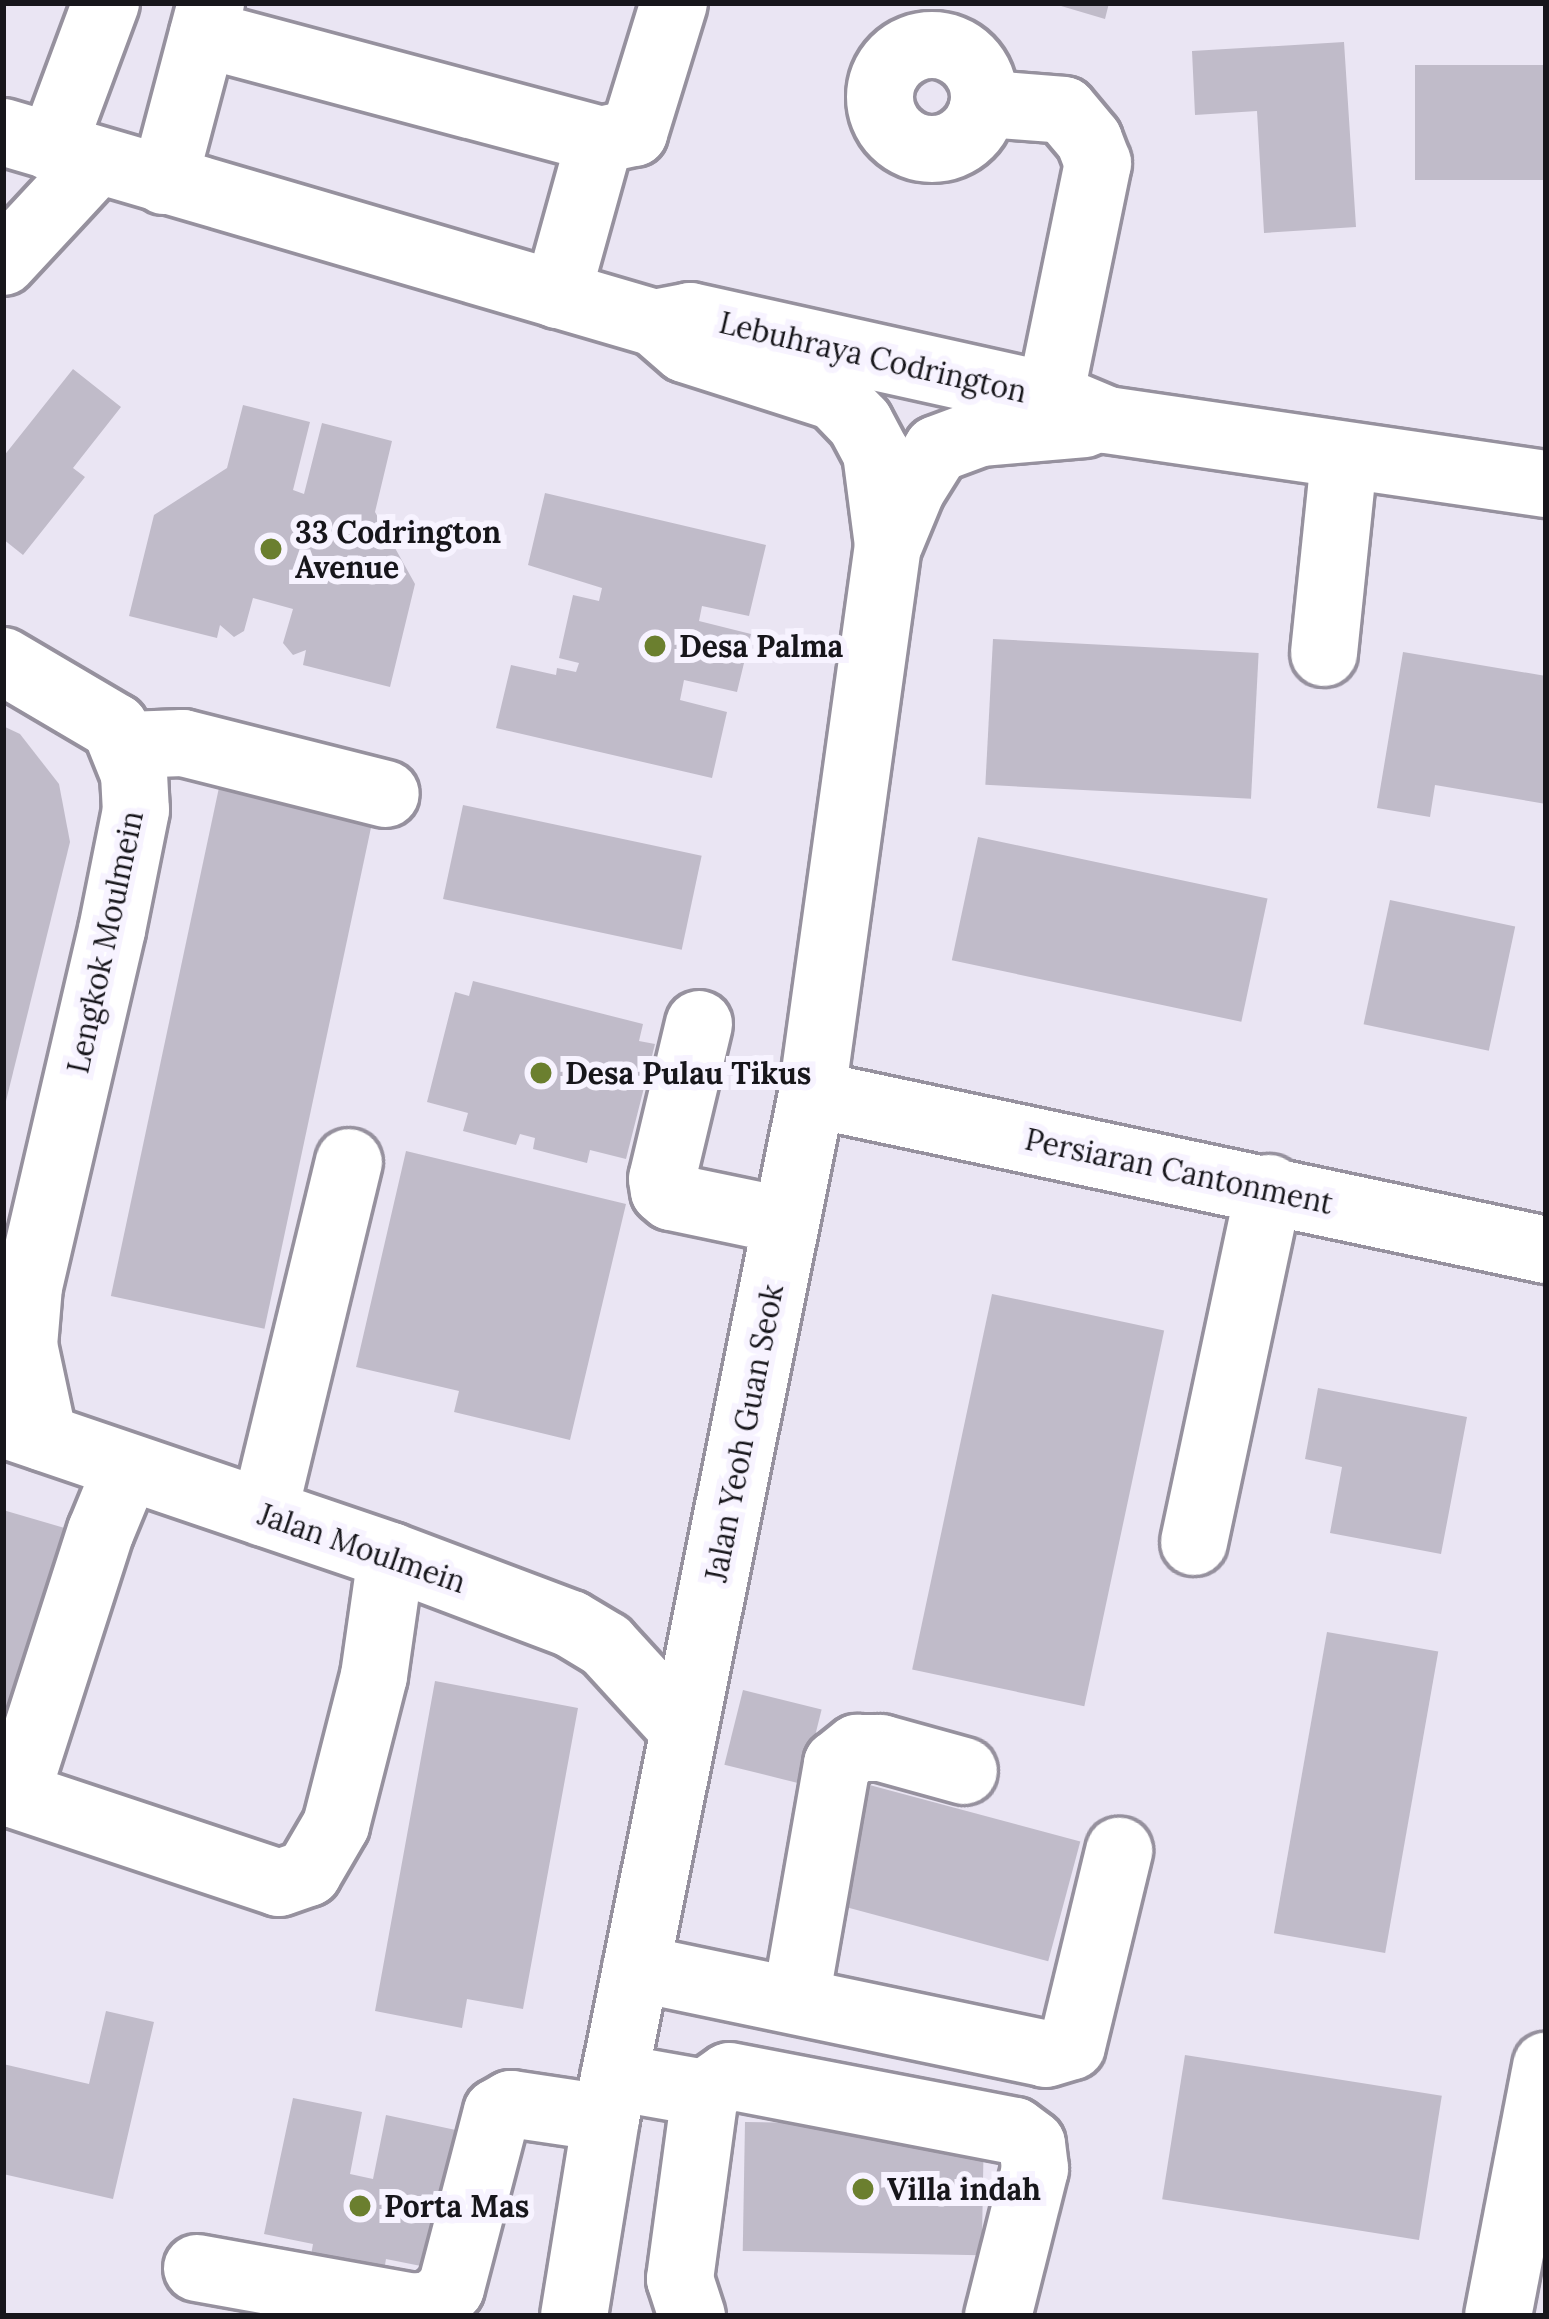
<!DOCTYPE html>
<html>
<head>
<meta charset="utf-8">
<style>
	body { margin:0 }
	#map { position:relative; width:1549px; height:2319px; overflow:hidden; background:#eae5f3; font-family:Lora,serif }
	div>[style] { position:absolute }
	.building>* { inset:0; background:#c0bbc9; transform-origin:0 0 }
	.roads { filter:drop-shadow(3px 0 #96919e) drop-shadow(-3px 0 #96919e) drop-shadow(0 3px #96919e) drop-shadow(0 -3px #96919e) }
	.minor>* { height:66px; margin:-33px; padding:0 33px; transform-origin:33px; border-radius:33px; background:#fff }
	.minor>.ring { margin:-33px; padding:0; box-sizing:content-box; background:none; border:66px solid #fff; border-radius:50% }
	.dots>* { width:33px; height:33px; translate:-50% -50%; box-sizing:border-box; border:6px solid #f7f3ff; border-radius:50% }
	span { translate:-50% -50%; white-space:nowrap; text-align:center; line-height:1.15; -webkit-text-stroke:12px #f7f3ff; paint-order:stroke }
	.street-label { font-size:30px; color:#17161b }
	.poi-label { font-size:30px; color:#17161b; font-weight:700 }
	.left { translate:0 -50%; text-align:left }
	.frame { position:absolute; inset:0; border:6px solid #17161b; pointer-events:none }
</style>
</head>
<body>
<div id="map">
	<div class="building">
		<div style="clip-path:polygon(1051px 3px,1109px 3px,1105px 19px)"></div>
		<div style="clip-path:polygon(1344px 42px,1356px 227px,1264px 233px,1257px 111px,1195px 115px,1192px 51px)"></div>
		<div style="left:1546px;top:65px;width:115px;height:131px;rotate:90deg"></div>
		<div style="clip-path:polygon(73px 369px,121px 407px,73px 468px,85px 477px,23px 555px,3px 539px,3px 457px)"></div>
		<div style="clip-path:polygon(243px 405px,310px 422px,293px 490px,304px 494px,322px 423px,392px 441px,375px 512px,415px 584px,390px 687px,303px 665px,306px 650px,293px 655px,283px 643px,293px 609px,253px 598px,244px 631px,234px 637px,220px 625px,217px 638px,129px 616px,154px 515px,227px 468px)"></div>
		<div style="clip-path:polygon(545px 493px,766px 545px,749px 616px,702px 606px,699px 621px,751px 634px,737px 692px,684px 680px,680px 700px,727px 712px,712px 778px,496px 728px,511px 665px,556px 675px,557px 668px,576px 672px,579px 663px,559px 658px,573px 595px,599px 601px,602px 588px,528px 565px)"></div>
		<div style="left:993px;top:639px;width:266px;height:146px;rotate:3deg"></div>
		<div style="clip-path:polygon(1403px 652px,1546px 676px,1546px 804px,1435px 785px,1430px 817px,1377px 808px)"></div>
		<div style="clip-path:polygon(3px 726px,20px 734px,59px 784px,70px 842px,5px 1105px)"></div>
		<div style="left:224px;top:764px;width:157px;height:544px;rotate:12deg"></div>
		<div style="left:463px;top:805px;width:244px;height:96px;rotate:12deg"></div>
		<div style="left:978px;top:837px;width:296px;height:126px;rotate:12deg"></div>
		<div style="left:1390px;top:900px;width:128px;height:127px;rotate:12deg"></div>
		<div style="clip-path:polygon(473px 981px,643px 1024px,639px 1041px,655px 1044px,626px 1159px,590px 1150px,587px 1163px,533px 1149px,535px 1138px,520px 1134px,516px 1145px,463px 1131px,468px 1113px,427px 1102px,455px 992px,469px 996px)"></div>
		<div style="clip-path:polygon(406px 1151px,626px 1204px,570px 1440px,454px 1412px,459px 1391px,356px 1367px)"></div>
		<div style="left:992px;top:1294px;width:176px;height:384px;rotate:12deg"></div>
		<div style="clip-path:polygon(1318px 1388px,1467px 1417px,1441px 1554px,1330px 1533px,1342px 1467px,1305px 1459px)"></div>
		<div style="clip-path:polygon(3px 1510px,68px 1529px,3px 1738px)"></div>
		<div style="left:1327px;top:1632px;width:113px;height:306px;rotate:10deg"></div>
		<div style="clip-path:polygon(435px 1681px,578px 1708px,523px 2009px,467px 1999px,462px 2028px,375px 2011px)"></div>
		<div style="left:743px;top:1690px;width:81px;height:77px;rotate:14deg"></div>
		<div style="left:862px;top:1783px;width:226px;height:124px;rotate:15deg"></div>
		<div style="clip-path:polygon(106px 2011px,154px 2022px,113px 2199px,3px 2174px,3px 2064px,89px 2084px)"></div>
		<div style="left:1185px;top:2055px;width:260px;height:146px;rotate:9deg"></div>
		<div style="clip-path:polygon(293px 2098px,362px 2112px,350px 2174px,373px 2179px,386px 2115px,465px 2132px,436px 2269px,386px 2259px,384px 2271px,311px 2255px,313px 2244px,264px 2234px)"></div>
		<div style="left:745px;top:2122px;width:239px;height:129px;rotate:1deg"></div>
	</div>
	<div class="roads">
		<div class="minor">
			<div style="left:203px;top:34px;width:411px;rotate:14.9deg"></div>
			<div style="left:600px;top:140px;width:35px;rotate:-12deg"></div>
			<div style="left:634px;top:133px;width:136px;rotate:-72.9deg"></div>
			<div class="ring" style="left:880px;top:45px;width:38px;height:38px"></div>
			<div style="left:982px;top:111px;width:20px;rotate:-18deg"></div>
			<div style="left:1001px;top:105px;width:63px;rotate:4.5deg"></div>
			<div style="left:1064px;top:110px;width:39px;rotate:50deg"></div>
			<div style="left:1089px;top:140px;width:25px;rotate:69deg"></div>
			<div style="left:1098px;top:163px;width:238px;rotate:101.6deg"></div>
			<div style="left:3px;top:132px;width:679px;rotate:16.33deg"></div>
			<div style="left:655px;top:323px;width:36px;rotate:-11deg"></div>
			<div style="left:690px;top:316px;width:369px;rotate:12.5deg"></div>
			<div style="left:1050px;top:396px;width:62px;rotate:22.8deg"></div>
			<div style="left:1107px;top:420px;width:444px;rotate:8.3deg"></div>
			<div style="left:52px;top:148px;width:155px;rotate:-69.6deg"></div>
			<div style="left:164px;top:181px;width:184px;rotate:-75.2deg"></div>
			<div style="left:3px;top:262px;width:137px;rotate:-47.1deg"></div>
			<div style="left:557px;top:295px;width:161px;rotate:-74.5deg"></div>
			<div style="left:890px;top:542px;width:57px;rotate:-67.5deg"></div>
			<div style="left:912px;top:489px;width:47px;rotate:-58deg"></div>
			<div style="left:937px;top:449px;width:46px;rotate:-20.4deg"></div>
			<div style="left:980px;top:433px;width:105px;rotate:-4.9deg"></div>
			<div style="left:1324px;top:653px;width:195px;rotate:-84.1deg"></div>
			<div style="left:3px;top:661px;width:130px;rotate:30.5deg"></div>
			<div style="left:115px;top:727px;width:51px;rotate:68deg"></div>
			<div style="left:134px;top:774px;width:36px;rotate:87deg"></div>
			<div style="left:136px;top:810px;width:122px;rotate:101.3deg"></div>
			<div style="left:112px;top:930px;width:366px;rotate:103.1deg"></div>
			<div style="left:29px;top:1286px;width:59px;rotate:94.8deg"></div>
			<div style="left:24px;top:1345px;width:95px;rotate:77.9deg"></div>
			<div style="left:127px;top:745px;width:56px;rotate:-2deg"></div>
			<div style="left:183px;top:743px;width:209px;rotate:14.1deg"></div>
			<div style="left:699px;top:1024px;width:159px;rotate:103.4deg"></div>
			<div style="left:662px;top:1179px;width:12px;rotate:81deg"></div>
			<div style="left:664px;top:1191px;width:9px;rotate:41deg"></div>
			<div style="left:671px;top:1197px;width:117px;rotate:11.8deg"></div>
			<div style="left:812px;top:1094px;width:750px;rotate:12deg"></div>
			<div style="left:3px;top:1424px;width:410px;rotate:18.8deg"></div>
			<div style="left:391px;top:1556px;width:192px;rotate:20.7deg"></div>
			<div style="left:571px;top:1624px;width:41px;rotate:31deg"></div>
			<div style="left:606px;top:1645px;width:115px;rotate:47.5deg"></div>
			<div style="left:264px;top:1513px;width:361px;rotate:-76.4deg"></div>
			<div style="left:1194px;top:1542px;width:362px;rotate:-78deg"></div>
			<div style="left:3px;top:1791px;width:291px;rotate:18.4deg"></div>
			<div style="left:279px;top:1883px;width:31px;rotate:-19deg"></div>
			<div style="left:308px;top:1873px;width:56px;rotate:-59.7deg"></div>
			<div style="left:336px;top:1825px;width:154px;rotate:-75.7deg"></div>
			<div style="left:374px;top:1676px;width:121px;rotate:-81.9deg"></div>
			<div style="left:16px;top:1795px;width:277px;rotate:-72.2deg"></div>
			<div style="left:101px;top:1531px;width:68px;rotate:-67.6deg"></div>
			<div style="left:636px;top:1968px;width:419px;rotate:11.8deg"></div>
			<div style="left:1046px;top:2054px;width:27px;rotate:-17deg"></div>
			<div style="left:1072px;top:2046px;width:201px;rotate:-76.4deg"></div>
			<div style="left:796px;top:1999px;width:239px;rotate:-80.1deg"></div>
			<div style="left:837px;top:1764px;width:26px;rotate:-39deg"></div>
			<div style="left:857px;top:1748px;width:24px"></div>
			<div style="left:881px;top:1748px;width:86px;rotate:15.5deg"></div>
			<div style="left:614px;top:2077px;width:92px;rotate:10deg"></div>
			<div style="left:705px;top:2093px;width:29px;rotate:-35deg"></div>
			<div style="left:729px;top:2076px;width:291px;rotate:10.9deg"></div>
			<div style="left:1015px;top:2131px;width:21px;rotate:37deg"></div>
			<div style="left:1032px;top:2144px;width:25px;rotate:83deg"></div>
			<div style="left:1035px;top:2169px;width:152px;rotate:104.1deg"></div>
			<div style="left:197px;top:2268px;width:219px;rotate:10.2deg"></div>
			<div style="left:413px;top:2307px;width:21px;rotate:-8deg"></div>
			<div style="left:434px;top:2304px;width:23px;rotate:-43deg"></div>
			<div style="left:451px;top:2288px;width:182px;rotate:-75.4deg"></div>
			<div style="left:497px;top:2112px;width:16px;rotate:-30deg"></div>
			<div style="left:511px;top:2104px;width:96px;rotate:8.4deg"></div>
			<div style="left:574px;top:2316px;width:201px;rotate:-80.8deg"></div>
			<div style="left:606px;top:2118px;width:1045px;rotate:-78.63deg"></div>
			<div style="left:812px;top:1094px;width:554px;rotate:-82.12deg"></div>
			<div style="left:888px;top:545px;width:93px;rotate:-97.4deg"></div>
			<div style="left:876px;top:453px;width:34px;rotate:-118deg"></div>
			<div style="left:860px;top:423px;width:36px;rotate:-134deg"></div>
			<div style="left:835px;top:397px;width:157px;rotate:-162.3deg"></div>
			<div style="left:685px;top:349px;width:40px;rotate:-139deg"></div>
			<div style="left:692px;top:2316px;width:39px;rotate:-108deg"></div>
			<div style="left:680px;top:2279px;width:188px;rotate:-82.3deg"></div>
			<div style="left:1498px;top:2316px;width:255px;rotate:-79.1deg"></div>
		</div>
	</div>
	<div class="dots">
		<div style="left:271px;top:549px;background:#6b7f2f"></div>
		<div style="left:655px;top:646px;background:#6b7f2f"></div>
		<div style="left:541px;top:1073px;background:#6b7f2f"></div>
		<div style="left:863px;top:2189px;background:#6b7f2f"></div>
		<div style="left:360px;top:2206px;background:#6b7f2f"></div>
	</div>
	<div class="street-label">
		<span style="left:873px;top:357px;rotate:13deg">Lebuhraya Codrington</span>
		<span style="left:105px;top:942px;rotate:-78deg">Lengkok Moulmein</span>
		<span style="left:1179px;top:1171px;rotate:12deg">Persiaran Cantonment</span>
		<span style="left:744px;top:1433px;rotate:-79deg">Jalan Yeoh Guan Seok</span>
		<span style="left:362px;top:1548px;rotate:19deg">Jalan Moulmein</span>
	</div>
	<div class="poi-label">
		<span class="left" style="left:295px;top:549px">33 Codrington<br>Avenue</span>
		<span class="left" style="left:679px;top:646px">Desa Palma</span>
		<span class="left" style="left:565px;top:1073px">Desa Pulau Tikus</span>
		<span class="left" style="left:887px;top:2189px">Villa indah</span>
		<span class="left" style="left:384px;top:2206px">Porta Mas</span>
	</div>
	<div class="frame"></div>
</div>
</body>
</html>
